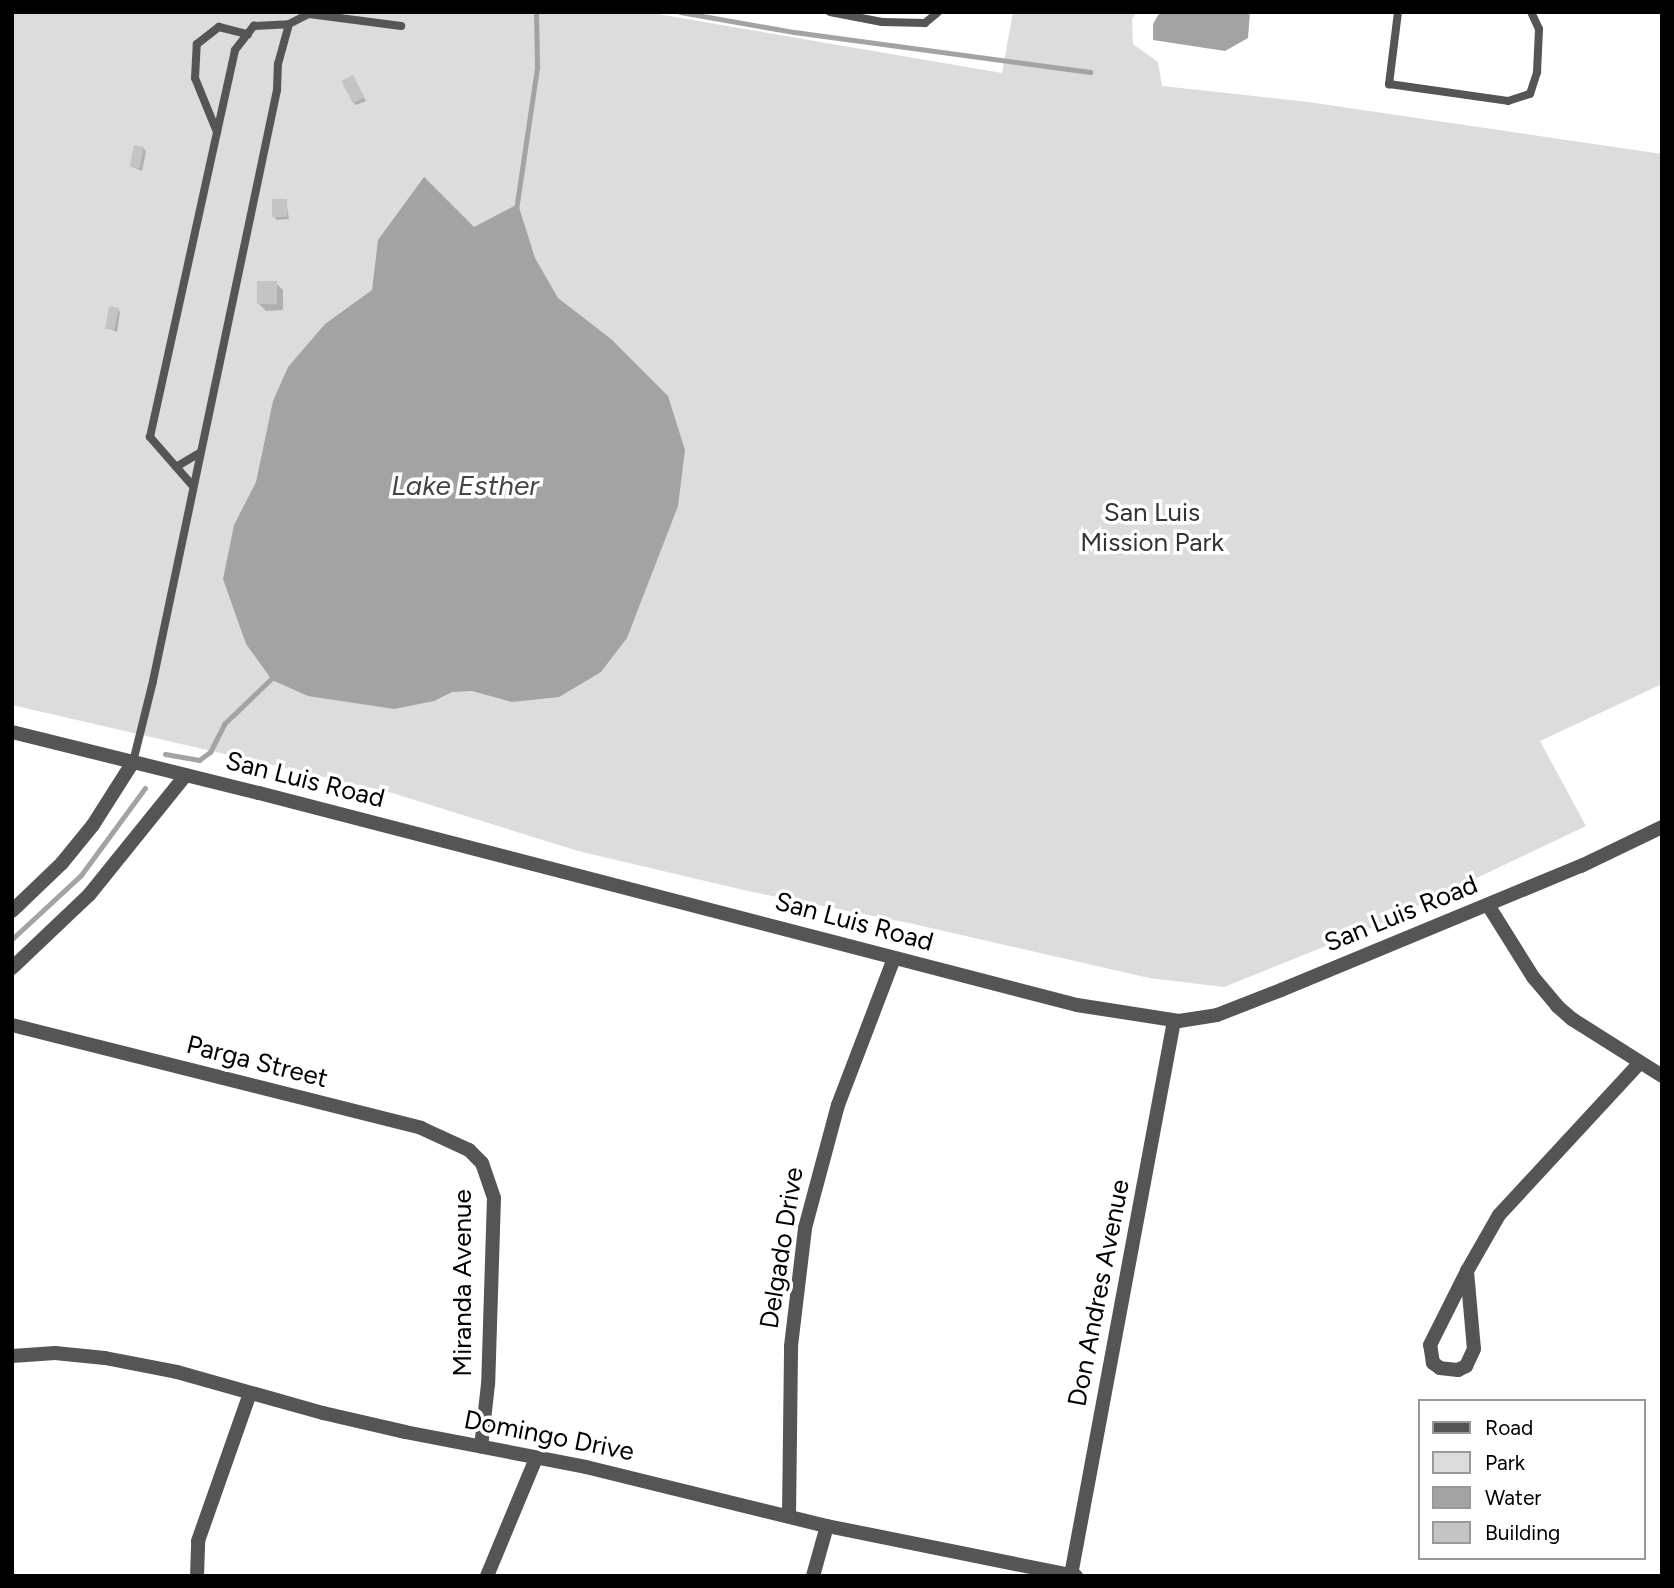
<!DOCTYPE html>
<html>
<head>
<meta charset="utf-8">
<style>
	body { margin:0 }
	#map { position:relative; width:1674px; height:1588px; overflow:hidden; background:#fff; font-family:Figtree,sans-serif }
	div>[style] { position:absolute }
	.green>* { inset:0; background:#dcdcdc }
	.water>* { inset:0; background:#a3a3a3 }
	.shadow>* { inset:0; background:#0003 }
	.stream>* { height:5px; margin:-2.5px; padding:0 2.5px; transform-origin:2.5px; border-radius:2.5px; background:#a3a3a3 }
	.building>* { inset:0; background:#c4c4c4; transform-origin:0 0 }
	.service>* { height:8px; margin:-4px; padding:0 4px; transform-origin:4px; border-radius:4px; background:#555 }
	.minor>* { height:14px; margin:-7px; padding:0 7px; transform-origin:7px; border-radius:7px; background:#555 }
	.tertiary>* { height:14px; margin:-7px; padding:0 7px; transform-origin:7px; border-radius:7px; background:#555 }
	span { translate:-50% -50%; white-space:nowrap; text-align:center; line-height:1.15; -webkit-text-stroke:7px #fff; paint-order:stroke }
	.park-label { font-size:26px; color:#333 }
	.street-label { font-size:26px; color:#000 }
	.water-label { font-size:28px; color:#444; font-style:italic }
	.frame { position:absolute; inset:0; border:14px solid #000; pointer-events:none }
	.legend { position:absolute; left:1418px; top:1399px; width:228px; height:161px; box-sizing:border-box; background:#fff; border:2px solid #999; margin:0; padding:9px 12px; list-style:none; font-size:21px; color:#000 }
	.legend li { display:flex; align-items:center; gap:14px; height:35px }
	.legend b { width:35px; border:2px solid #999 }
</style>
</head>
<body>
<div id="map">
	<div class="green">
		<div style="clip-path:polygon(12px 12px,646px 12px,1002px 73px,1013px 12px,1137px 12px,1132px 19px,1133px 44px,1158px 62px,1162px 86px,1308px 102px,1662px 154px,1662px 684px,1540px 741px,1586px 826px,1376px 926px,1224px 987px,1149px 978px,909px 923px,752px 892px,578px 851px,389px 792px,12px 705px)"></div>
	</div>
	<div class="water">
		<div style="clip-path:polygon(1160px 12px,1250px 12px,1248px 38px,1225px 51px,1153px 40px,1153px 24px)"></div>
		<div style="clip-path:polygon(424px 177px,474px 227px,518px 204px,535px 258px,558px 298px,611px 339px,668px 396px,685px 450px,678px 506px,627px 638px,601px 672px,559px 697px,512px 702px,472px 691px,452px 692px,434px 701px,394px 709px,308px 696px,272px 680px,246px 644px,223px 579px,234px 525px,256px 482px,273px 401px,288px 367px,325px 324px,372px 290px,378px 240px)"></div>
	</div>
	<div class="shadow">
		<div style="clip-path:polygon(355px 80px,366px 101px,356px 105px,354px 103px)"></div>
		<div style="clip-path:polygon(143px 148px,146px 151px,142px 171px,132px 167px)"></div>
		<div style="clip-path:polygon(286px 201px,289px 219px,277px 220px,274px 217px)"></div>
		<div style="clip-path:polygon(276px 283px,283px 290px,283px 310px,266px 311px,259px 304px)"></div>
		<div style="clip-path:polygon(118px 310px,120px 312px,117px 332px,107px 328px)"></div>
	</div>
	<div class="stream">
		<div style="left:680px;top:12px;width:116px;rotate:10deg"></div>
		<div style="left:794px;top:32px;width:299px;rotate:7.7deg"></div>
		<div style="left:516px;top:210px;width:145px;rotate:-81.6deg"></div>
		<div style="left:537px;top:67px;width:55px;rotate:-91deg"></div>
		<div style="left:165px;top:754px;width:35px;rotate:10deg"></div>
		<div style="left:199px;top:760px;width:14px;rotate:-36deg"></div>
		<div style="left:210px;top:752px;width:31px;rotate:-63deg"></div>
		<div style="left:224px;top:724px;width:71px;rotate:-43.9deg"></div>
		<div style="left:12px;top:939px;width:94px;rotate:-42.8deg"></div>
		<div style="left:81px;top:875px;width:108px;rotate:-53.7deg"></div>
	</div>
	<div class="building">
		<div style="left:353px;top:75px;width:25px;height:13px;rotate:63deg"></div>
		<div style="left:134px;top:145px;width:10px;height:22px;rotate:11deg"></div>
		<div style="left:287px;top:199px;width:18px;height:15px;rotate:90deg"></div>
		<div style="left:277px;top:281px;width:23px;height:20px;rotate:90deg"></div>
		<div style="clip-path:polygon(109px 306px,119px 308px,114px 330px,105px 329px)"></div>
	</div>
	<div class="service">
		<div style="left:830px;top:12px;width:53px;rotate:10.9deg"></div>
		<div style="left:882px;top:22px;width:43px;rotate:1.3deg"></div>
		<div style="left:925px;top:23px;width:17px;rotate:-40deg"></div>
		<div style="left:1398px;top:12px;width:73px;rotate:97.1deg"></div>
		<div style="left:1389px;top:84px;width:120px;rotate:8.1deg"></div>
		<div style="left:1508px;top:101px;width:23px;rotate:-18deg"></div>
		<div style="left:1530px;top:94px;width:23px;rotate:-72deg"></div>
		<div style="left:1537px;top:72px;width:43px;rotate:-87.3deg"></div>
		<div style="left:1539px;top:29px;width:19px;rotate:-115deg"></div>
		<div style="left:217px;top:132px;width:58px;rotate:-112.2deg"></div>
		<div style="left:195px;top:78px;width:34px;rotate:-87deg"></div>
		<div style="left:197px;top:44px;width:28px;rotate:-38deg"></div>
		<div style="left:219px;top:27px;width:30px;rotate:14deg"></div>
		<div style="left:176px;top:467px;width:27px;rotate:-31deg"></div>
		<div style="left:192px;top:485px;width:64px;rotate:-131.2deg"></div>
		<div style="left:150px;top:437px;width:396px;rotate:-77.6deg"></div>
		<div style="left:235px;top:50px;width:31px;rotate:-52deg"></div>
		<div style="left:254px;top:26px;width:35px;rotate:-3deg"></div>
		<div style="left:289px;top:24px;width:22px;rotate:-27deg"></div>
		<div style="left:309px;top:14px;width:93px;rotate:7.4deg"></div>
		<div style="left:133px;top:762px;width:83px;rotate:-76.1deg"></div>
		<div style="left:153px;top:681px;width:604px;rotate:-78.15deg"></div>
		<div style="left:277px;top:90px;width:26px;rotate:-88deg"></div>
		<div style="left:278px;top:64px;width:41px;rotate:-74.6deg"></div>
	</div>
	<div class="minor">
		<div style="left:12px;top:911px;width:69px;rotate:-43.8deg"></div>
		<div style="left:62px;top:863px;width:49px;rotate:-50.8deg"></div>
		<div style="left:93px;top:825px;width:75px;rotate:-57.6deg"></div>
		<div style="left:12px;top:968px;width:106px;rotate:-43.5deg"></div>
		<div style="left:89px;top:895px;width:154px;rotate:-51.1deg"></div>
		<div style="left:12px;top:1025px;width:422px;rotate:14.1deg"></div>
		<div style="left:421px;top:1128px;width:53px;rotate:24.6deg"></div>
		<div style="left:469px;top:1150px;width:18px;rotate:45deg"></div>
		<div style="left:482px;top:1163px;width:37px;rotate:71deg"></div>
		<div style="left:494px;top:1198px;width:186px;rotate:91.8deg"></div>
		<div style="left:488px;top:1384px;width:63px;rotate:96.3deg"></div>
		<div style="left:1467px;top:1271px;width:78px;rotate:84.9deg"></div>
		<div style="left:1474px;top:1349px;width:19px;rotate:115deg"></div>
		<div style="left:1466px;top:1366px;width:9px;rotate:153deg"></div>
		<div style="left:1458px;top:1370px;width:18px;rotate:-174deg"></div>
		<div style="left:1440px;top:1368px;width:9px;rotate:-144deg"></div>
		<div style="left:1433px;top:1363px;width:18px;rotate:-99deg"></div>
		<div style="left:1430px;top:1345px;width:83px;rotate:-63.4deg"></div>
		<div style="left:1467px;top:1271px;width:64px;rotate:-60.3deg"></div>
		<div style="left:1499px;top:1215px;width:207px;rotate:-47.2deg"></div>
		<div style="left:12px;top:1356px;width:43px;rotate:-4deg"></div>
		<div style="left:55px;top:1353px;width:50px;rotate:5.7deg"></div>
		<div style="left:105px;top:1358px;width:73px;rotate:11deg"></div>
		<div style="left:177px;top:1372px;width:152px;rotate:15.7deg"></div>
		<div style="left:323px;top:1413px;width:84px;rotate:13deg"></div>
		<div style="left:405px;top:1432px;width:184px;rotate:10.9deg"></div>
		<div style="left:586px;top:1467px;width:248px;rotate:13.8deg"></div>
		<div style="left:827px;top:1526px;width:254px;rotate:11.4deg"></div>
		<div style="left:789px;top:1516px;width:170px;rotate:-89.3deg"></div>
		<div style="left:791px;top:1346px;width:119px;rotate:-83.2deg"></div>
		<div style="left:805px;top:1228px;width:127px;rotate:-75deg"></div>
		<div style="left:838px;top:1105px;width:157px;rotate:-69.1deg"></div>
		<div style="left:1071px;top:1575px;width:563px;rotate:-79.47deg"></div>
		<div style="left:197px;top:1576px;width:35px;rotate:-88deg"></div>
		<div style="left:198px;top:1541px;width:157px;rotate:-70.6deg"></div>
		<div style="left:487px;top:1576px;width:128px;rotate:-67.4deg"></div>
		<div style="left:813px;top:1576px;width:52px;rotate:-74.4deg"></div>
	</div>
	<div class="tertiary">
		<div style="left:12px;top:732px;width:254px;rotate:13.9deg"></div>
		<div style="left:259px;top:793px;width:845px;rotate:14.53deg"></div>
		<div style="left:1077px;top:1005px;width:103px;rotate:8.9deg"></div>
		<div style="left:1179px;top:1021px;width:38px;rotate:-9deg"></div>
		<div style="left:1217px;top:1015px;width:69px;rotate:-21.3deg"></div>
		<div style="left:1281px;top:990px;width:325px;rotate:-22.5deg"></div>
		<div style="left:1581px;top:866px;width:90px;rotate:-25.7deg"></div>
		<div style="left:1488px;top:905px;width:85px;rotate:58deg"></div>
		<div style="left:1533px;top:977px;width:38px;rotate:50deg"></div>
		<div style="left:1557px;top:1006px;width:20px;rotate:41deg"></div>
		<div style="left:1572px;top:1019px;width:107px;rotate:32.3deg"></div>
	</div>
	<div class="park-label">
		<span style="left:1152px;top:528px">San Luis<br>Mission Park</span>
	</div>
	<div class="street-label">
		<span style="left:305px;top:780px;rotate:14deg">San Luis Road</span>
		<span style="left:1401px;top:914px;rotate:-22deg">San Luis Road</span>
		<span style="left:854px;top:922px;rotate:15deg">San Luis Road</span>
		<span style="left:257px;top:1062px;rotate:14deg">Parga Street</span>
		<span style="left:782px;top:1248px;rotate:-81deg">Delgado Drive</span>
		<span style="left:463px;top:1283px;rotate:-90deg">Miranda Avenue</span>
		<span style="left:1099px;top:1293px;rotate:-79deg">Don Andres Avenue</span>
		<span style="left:549px;top:1436px;rotate:11deg">Domingo Drive</span>
	</div>
	<div class="water-label">
		<span style="left:465px;top:485px">Lake Esther</span>
	</div>
	<div class="frame"></div>
	<ul class="legend">
	<li><b style="height:9px;background:#555"></b>Road</li>
	<li><b style="height:19px;background:#dcdcdc"></b>Park</li>
	<li><b style="height:19px;background:#a3a3a3"></b>Water</li>
	<li><b style="height:19px;background:#c4c4c4"></b>Building</li>
	</ul>
</div>
</body>
</html>
